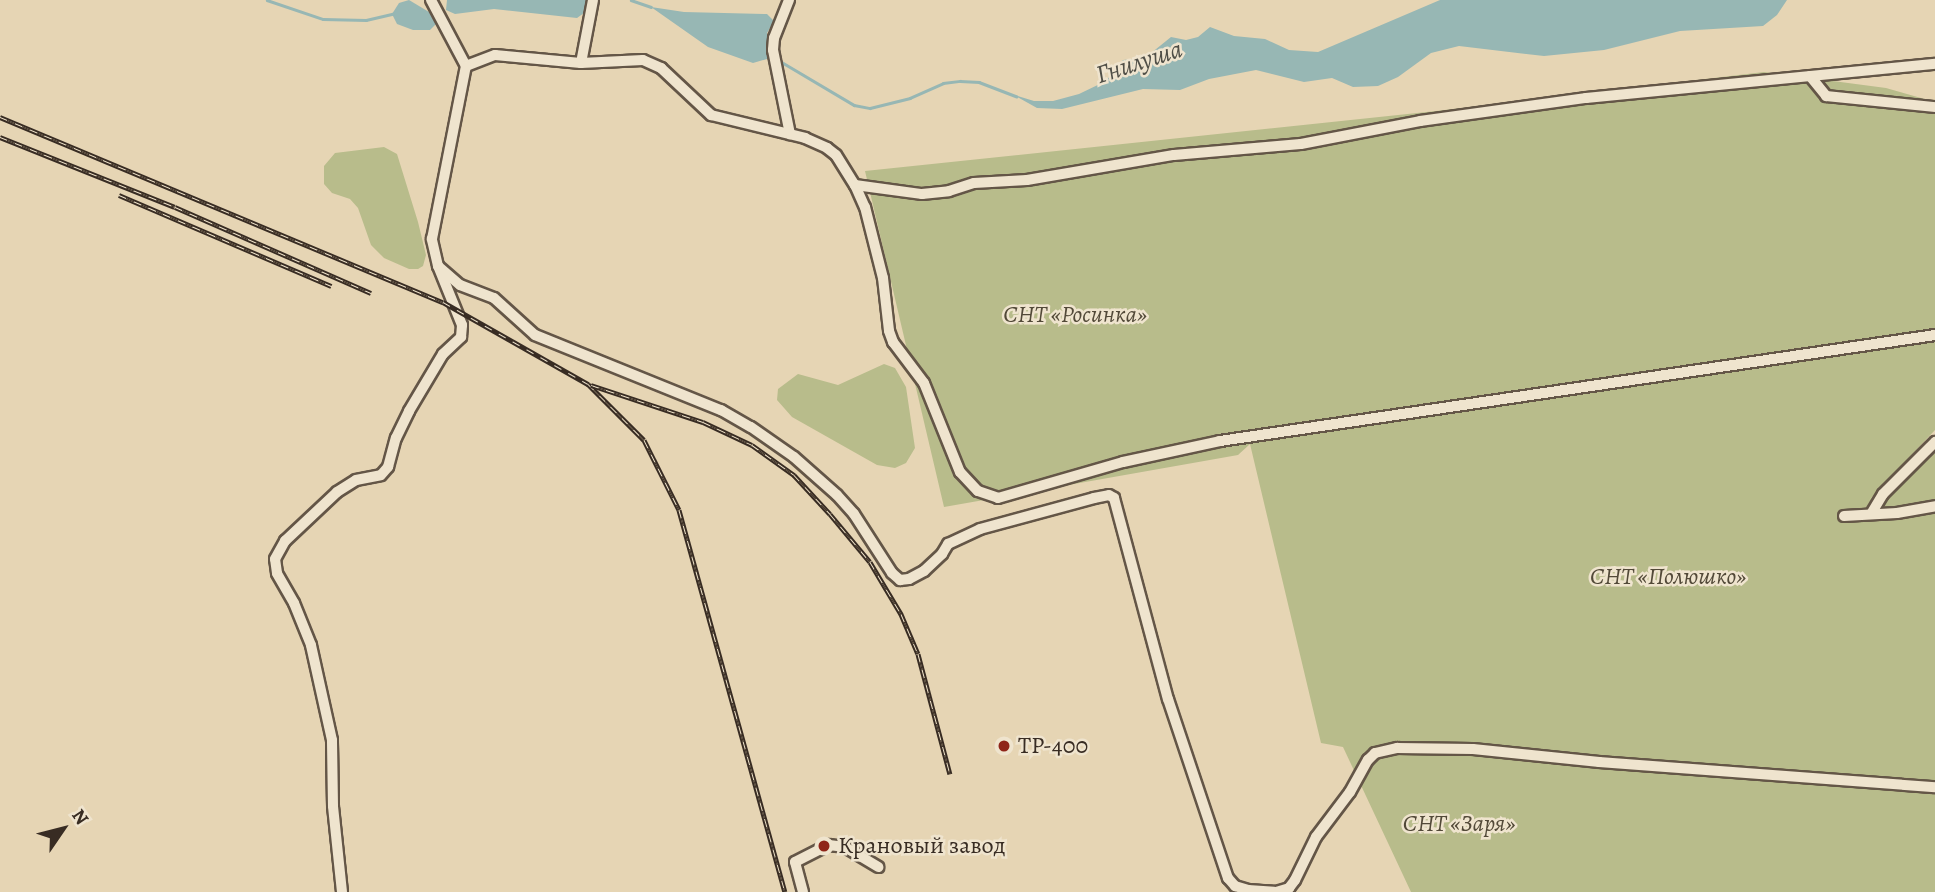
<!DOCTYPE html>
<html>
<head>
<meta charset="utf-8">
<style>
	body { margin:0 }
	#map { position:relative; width:1935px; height:892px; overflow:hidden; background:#e6d5b4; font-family:Alegreya,serif }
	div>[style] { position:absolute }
	.green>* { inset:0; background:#b8bc8b }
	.water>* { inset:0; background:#97b7b4 }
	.stream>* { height:2.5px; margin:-1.25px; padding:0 1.25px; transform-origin:1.25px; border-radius:1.25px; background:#97b7b4 }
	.roads { filter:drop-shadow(2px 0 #645647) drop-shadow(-2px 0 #645647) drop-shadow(0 2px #645647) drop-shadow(0 -2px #645647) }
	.minor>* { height:10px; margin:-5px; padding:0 5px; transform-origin:5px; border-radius:5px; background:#efe4ce }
	.rail>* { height:5px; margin-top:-2.5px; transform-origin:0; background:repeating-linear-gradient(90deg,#efe4ce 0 8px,#382c23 0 16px); box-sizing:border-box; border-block:2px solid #382c23 }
	.dots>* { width:19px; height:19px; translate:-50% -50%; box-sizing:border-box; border:4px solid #efe4ce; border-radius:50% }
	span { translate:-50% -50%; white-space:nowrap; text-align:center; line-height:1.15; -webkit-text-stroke:5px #efe4ce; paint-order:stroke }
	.park-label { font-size:24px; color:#524938; font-style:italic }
	.poi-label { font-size:24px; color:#382c23 }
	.left { translate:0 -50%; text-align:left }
	.water-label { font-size:26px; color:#504f47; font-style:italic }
	.north { position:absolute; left:28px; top:794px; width:70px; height:70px; -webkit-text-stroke:5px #efe4ce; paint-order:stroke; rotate:55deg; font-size:19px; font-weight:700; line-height:28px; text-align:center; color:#382c23 }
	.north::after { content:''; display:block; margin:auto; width:24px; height:32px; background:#382c23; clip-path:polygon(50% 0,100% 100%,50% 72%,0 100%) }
</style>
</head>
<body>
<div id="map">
	<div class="green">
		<div style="clip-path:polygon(1764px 72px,1886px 88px,1935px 102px,1935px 430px,1869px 500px,1935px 437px,1935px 892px,1411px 892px,1343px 747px,1321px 743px,1250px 444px,1238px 455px,944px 507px,865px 171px,1436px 111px)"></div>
		<div style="clip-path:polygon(384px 147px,397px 154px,418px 222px,426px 255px,423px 266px,418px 269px,409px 269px,384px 258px,371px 245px,358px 208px,350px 199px,332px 193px,324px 184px,324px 166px,335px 153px)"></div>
		<div style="clip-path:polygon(884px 364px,895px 368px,906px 387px,915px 448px,906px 463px,895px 468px,877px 465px,792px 417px,777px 400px,778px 389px,798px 374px,838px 385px)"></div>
	</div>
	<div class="water">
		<div style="clip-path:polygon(409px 0,429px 12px,436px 24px,430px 30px,413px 30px,397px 24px,392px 14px,399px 3px)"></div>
		<div style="clip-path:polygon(587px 0,584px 13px,577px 18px,494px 9px,455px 14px,446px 10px,447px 0)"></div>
		<div style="clip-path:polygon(1440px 0,1787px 0,1777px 15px,1763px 26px,1680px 31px,1604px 50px,1544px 56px,1459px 46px,1431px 53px,1398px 77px,1378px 86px,1353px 87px,1332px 78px,1304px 82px,1256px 70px,1209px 79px,1180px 90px,1143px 89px,1062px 109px,1037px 108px,1014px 95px,1034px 101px,1053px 101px,1079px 94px,1106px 81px,1123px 60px,1145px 58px,1171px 37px,1186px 40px,1198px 37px,1210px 27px,1234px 36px,1265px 39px,1289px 50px,1318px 52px)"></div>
		<div style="clip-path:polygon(651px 7px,684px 12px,767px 14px,774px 21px,767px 33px,767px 59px,753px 63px,708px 47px)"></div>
	</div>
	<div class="stream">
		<div style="left:267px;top:0;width:59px;rotate:18.7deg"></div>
		<div style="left:323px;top:19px;width:43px;rotate:1.3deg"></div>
		<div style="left:366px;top:20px;width:27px;rotate:-13deg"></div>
		<div style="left:631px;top:0;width:21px;rotate:19deg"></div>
		<div style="left:780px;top:61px;width:86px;rotate:30.7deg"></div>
		<div style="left:854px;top:105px;width:16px;rotate:11deg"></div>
		<div style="left:870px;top:108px;width:41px;rotate:-14deg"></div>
		<div style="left:910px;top:98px;width:36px;rotate:-24deg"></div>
		<div style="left:943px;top:83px;width:17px;rotate:-7deg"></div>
		<div style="left:960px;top:81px;width:19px;rotate:3deg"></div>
		<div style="left:979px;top:82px;width:40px;rotate:21deg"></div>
	</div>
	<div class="roads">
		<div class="minor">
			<div style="left:431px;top:0;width:75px;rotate:62.1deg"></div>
			<div style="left:789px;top:0;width:41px;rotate:111.5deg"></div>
			<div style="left:774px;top:38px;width:12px;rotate:95deg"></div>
			<div style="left:773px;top:50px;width:86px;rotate:78.6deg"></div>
			<div style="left:581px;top:63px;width:64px;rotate:-79.2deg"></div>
			<div style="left:466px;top:66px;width:31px;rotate:-21deg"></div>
			<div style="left:495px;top:55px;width:86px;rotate:5.3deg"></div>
			<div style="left:581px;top:63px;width:62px;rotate:-2.8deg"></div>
			<div style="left:643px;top:60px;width:20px;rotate:24deg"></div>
			<div style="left:661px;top:68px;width:69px;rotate:43.2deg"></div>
			<div style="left:711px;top:115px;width:97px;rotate:13.7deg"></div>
			<div style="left:805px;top:138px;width:24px;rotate:24deg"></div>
			<div style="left:827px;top:148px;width:11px;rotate:38deg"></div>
			<div style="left:836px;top:155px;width:36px;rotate:58deg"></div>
			<div style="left:855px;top:185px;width:68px;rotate:7.7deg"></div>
			<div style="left:922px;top:194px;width:27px;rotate:-6deg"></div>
			<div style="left:949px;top:191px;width:26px;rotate:-18deg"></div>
			<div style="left:974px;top:183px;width:53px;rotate:-3.2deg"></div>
			<div style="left:1027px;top:180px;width:149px;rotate:-9.7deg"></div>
			<div style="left:1174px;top:155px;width:127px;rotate:-5deg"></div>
			<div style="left:1301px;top:144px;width:121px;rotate:-10.9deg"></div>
			<div style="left:1420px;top:121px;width:168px;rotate:-7.9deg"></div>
			<div style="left:1586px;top:98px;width:351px;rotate:-5.6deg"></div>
			<div style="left:1810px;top:76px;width:26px;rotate:51deg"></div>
			<div style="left:1826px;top:96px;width:110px;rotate:5.8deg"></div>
			<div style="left:855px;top:185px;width:24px;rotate:66deg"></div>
			<div style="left:865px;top:207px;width:73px;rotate:75.8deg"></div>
			<div style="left:883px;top:278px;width:53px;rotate:83.5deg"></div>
			<div style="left:889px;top:331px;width:12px;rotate:70deg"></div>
			<div style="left:893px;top:342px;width:51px;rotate:52.9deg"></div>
			<div style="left:924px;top:383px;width:96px;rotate:68deg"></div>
			<div style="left:960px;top:472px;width:26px;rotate:47deg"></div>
			<div style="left:978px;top:491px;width:21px;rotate:19deg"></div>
			<div style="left:998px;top:498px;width:130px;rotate:-16.1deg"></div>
			<div style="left:1123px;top:462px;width:99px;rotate:-12.2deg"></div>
			<div style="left:1220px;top:441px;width:723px;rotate:-8.43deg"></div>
			<div style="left:438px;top:266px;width:29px;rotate:41deg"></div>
			<div style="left:460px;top:285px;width:36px;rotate:21deg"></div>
			<div style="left:494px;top:298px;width:55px;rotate:42.1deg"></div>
			<div style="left:535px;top:335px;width:201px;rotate:22deg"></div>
			<div style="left:721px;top:410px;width:34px;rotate:30deg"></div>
			<div style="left:751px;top:427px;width:52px;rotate:34.9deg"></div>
			<div style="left:794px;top:457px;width:57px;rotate:41.5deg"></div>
			<div style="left:837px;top:495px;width:25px;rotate:48deg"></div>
			<div style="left:854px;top:514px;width:70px;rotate:57.2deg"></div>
			<div style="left:892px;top:573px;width:11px;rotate:41deg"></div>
			<div style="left:900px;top:580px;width:9px;rotate:-6deg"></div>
			<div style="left:909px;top:579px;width:17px;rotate:-28deg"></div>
			<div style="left:924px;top:571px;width:25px;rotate:-43deg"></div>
			<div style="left:942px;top:554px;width:12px;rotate:-59deg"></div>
			<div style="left:948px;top:544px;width:35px;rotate:-25deg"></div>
			<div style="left:980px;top:529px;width:118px;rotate:-15.2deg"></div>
			<div style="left:1094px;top:498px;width:15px;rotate:-11deg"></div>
			<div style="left:1109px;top:495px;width:6px;rotate:31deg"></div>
			<div style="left:1114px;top:498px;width:208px;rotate:75deg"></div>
			<div style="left:1168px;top:699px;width:189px;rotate:71.5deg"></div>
			<div style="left:1228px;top:878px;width:11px;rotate:49deg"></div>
			<div style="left:1235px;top:886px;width:14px;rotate:17deg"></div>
			<div style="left:1248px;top:890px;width:26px;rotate:4deg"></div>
			<div style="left:1871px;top:514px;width:23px;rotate:-59deg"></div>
			<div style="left:1883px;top:494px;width:74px;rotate:-45deg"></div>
			<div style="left:1844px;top:516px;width:53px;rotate:-3.2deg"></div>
			<div style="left:1897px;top:513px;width:39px;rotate:-10deg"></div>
			<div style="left:342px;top:892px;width:86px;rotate:-96deg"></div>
			<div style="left:333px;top:806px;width:66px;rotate:-90.9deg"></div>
			<div style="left:332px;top:740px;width:97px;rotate:-102.5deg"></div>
			<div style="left:311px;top:645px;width:45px;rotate:-112deg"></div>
			<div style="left:294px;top:603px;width:34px;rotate:-120deg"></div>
			<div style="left:277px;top:573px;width:14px;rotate:-98deg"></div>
			<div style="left:275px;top:559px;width:21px;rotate:-61deg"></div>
			<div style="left:285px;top:541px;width:71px;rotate:-43.3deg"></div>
			<div style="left:337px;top:492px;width:22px;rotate:-32deg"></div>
			<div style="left:356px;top:480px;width:25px;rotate:-11deg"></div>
			<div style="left:381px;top:475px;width:11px;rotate:-49deg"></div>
			<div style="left:388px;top:467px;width:30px;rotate:-75deg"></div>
			<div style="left:396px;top:438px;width:30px;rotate:-64deg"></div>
			<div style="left:409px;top:411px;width:66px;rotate:-59.2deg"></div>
			<div style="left:443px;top:354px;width:25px;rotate:-43deg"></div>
			<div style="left:461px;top:337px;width:12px;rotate:-85deg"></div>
			<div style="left:462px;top:325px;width:64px;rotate:-112.1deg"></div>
			<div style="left:438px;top:266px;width:28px;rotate:-103deg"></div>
			<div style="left:432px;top:239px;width:176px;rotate:-78.9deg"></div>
			<div style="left:803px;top:892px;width:31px;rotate:-105deg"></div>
			<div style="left:795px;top:862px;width:38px;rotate:-27deg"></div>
			<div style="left:829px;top:845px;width:16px;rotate:7deg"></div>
			<div style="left:845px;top:847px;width:39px;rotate:31deg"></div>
			<div style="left:1276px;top:892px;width:14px;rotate:-17deg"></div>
			<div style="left:1289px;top:888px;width:10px;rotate:-53deg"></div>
			<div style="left:1295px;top:880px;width:48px;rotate:-64deg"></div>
			<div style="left:1316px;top:837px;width:56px;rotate:-52.9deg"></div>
			<div style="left:1350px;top:792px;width:37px;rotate:-61deg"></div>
			<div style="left:1368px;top:760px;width:10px;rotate:-45deg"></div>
			<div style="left:1375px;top:753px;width:23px;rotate:-13deg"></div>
			<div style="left:1397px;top:748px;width:76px;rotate:0.8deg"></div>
			<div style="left:1473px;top:749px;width:127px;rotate:5.9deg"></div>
			<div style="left:1599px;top:762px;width:337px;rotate:4.3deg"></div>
		</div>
	</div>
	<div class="rail">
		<div style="left:0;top:117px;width:480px;rotate:22.7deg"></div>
		<div style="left:443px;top:302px;width:167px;rotate:29.5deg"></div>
		<div style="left:588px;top:384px;width:79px;rotate:45deg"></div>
		<div style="left:644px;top:440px;width:78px;rotate:63.4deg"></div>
		<div style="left:679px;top:510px;width:396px;rotate:74.5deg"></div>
		<div style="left:0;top:137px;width:188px;rotate:21.8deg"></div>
		<div style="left:175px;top:207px;width:214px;rotate:23.7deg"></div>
		<div style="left:119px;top:195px;width:231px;rotate:23.2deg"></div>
		<div style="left:591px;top:385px;width:118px;rotate:18.3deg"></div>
		<div style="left:703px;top:422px;width:54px;rotate:25.1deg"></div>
		<div style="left:752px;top:445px;width:52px;rotate:35.5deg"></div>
		<div style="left:794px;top:475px;width:53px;rotate:47.3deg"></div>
		<div style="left:830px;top:514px;width:62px;rotate:50.2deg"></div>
		<div style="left:870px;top:562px;width:61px;rotate:59.2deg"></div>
		<div style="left:901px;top:614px;width:43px;rotate:67deg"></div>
		<div style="left:918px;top:654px;width:124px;rotate:75.1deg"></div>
	</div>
	<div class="dots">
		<div style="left:1004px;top:746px;background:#8f2418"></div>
		<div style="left:824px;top:846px;background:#8f2418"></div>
	</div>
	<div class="park-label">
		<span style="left:1075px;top:315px">СНТ «Росинка»</span>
		<span style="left:1668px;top:577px">СНТ «Полюшко»</span>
		<span style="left:1459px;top:824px">СНТ «Заря»</span>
	</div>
	<div class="poi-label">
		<span class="left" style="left:1018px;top:746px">ТР-400</span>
		<span class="left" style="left:838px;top:846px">Крановый завод</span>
	</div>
	<div class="water-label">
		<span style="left:1139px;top:62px;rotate:-18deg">Гнилуша</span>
	</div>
	<div class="north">N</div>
</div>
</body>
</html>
